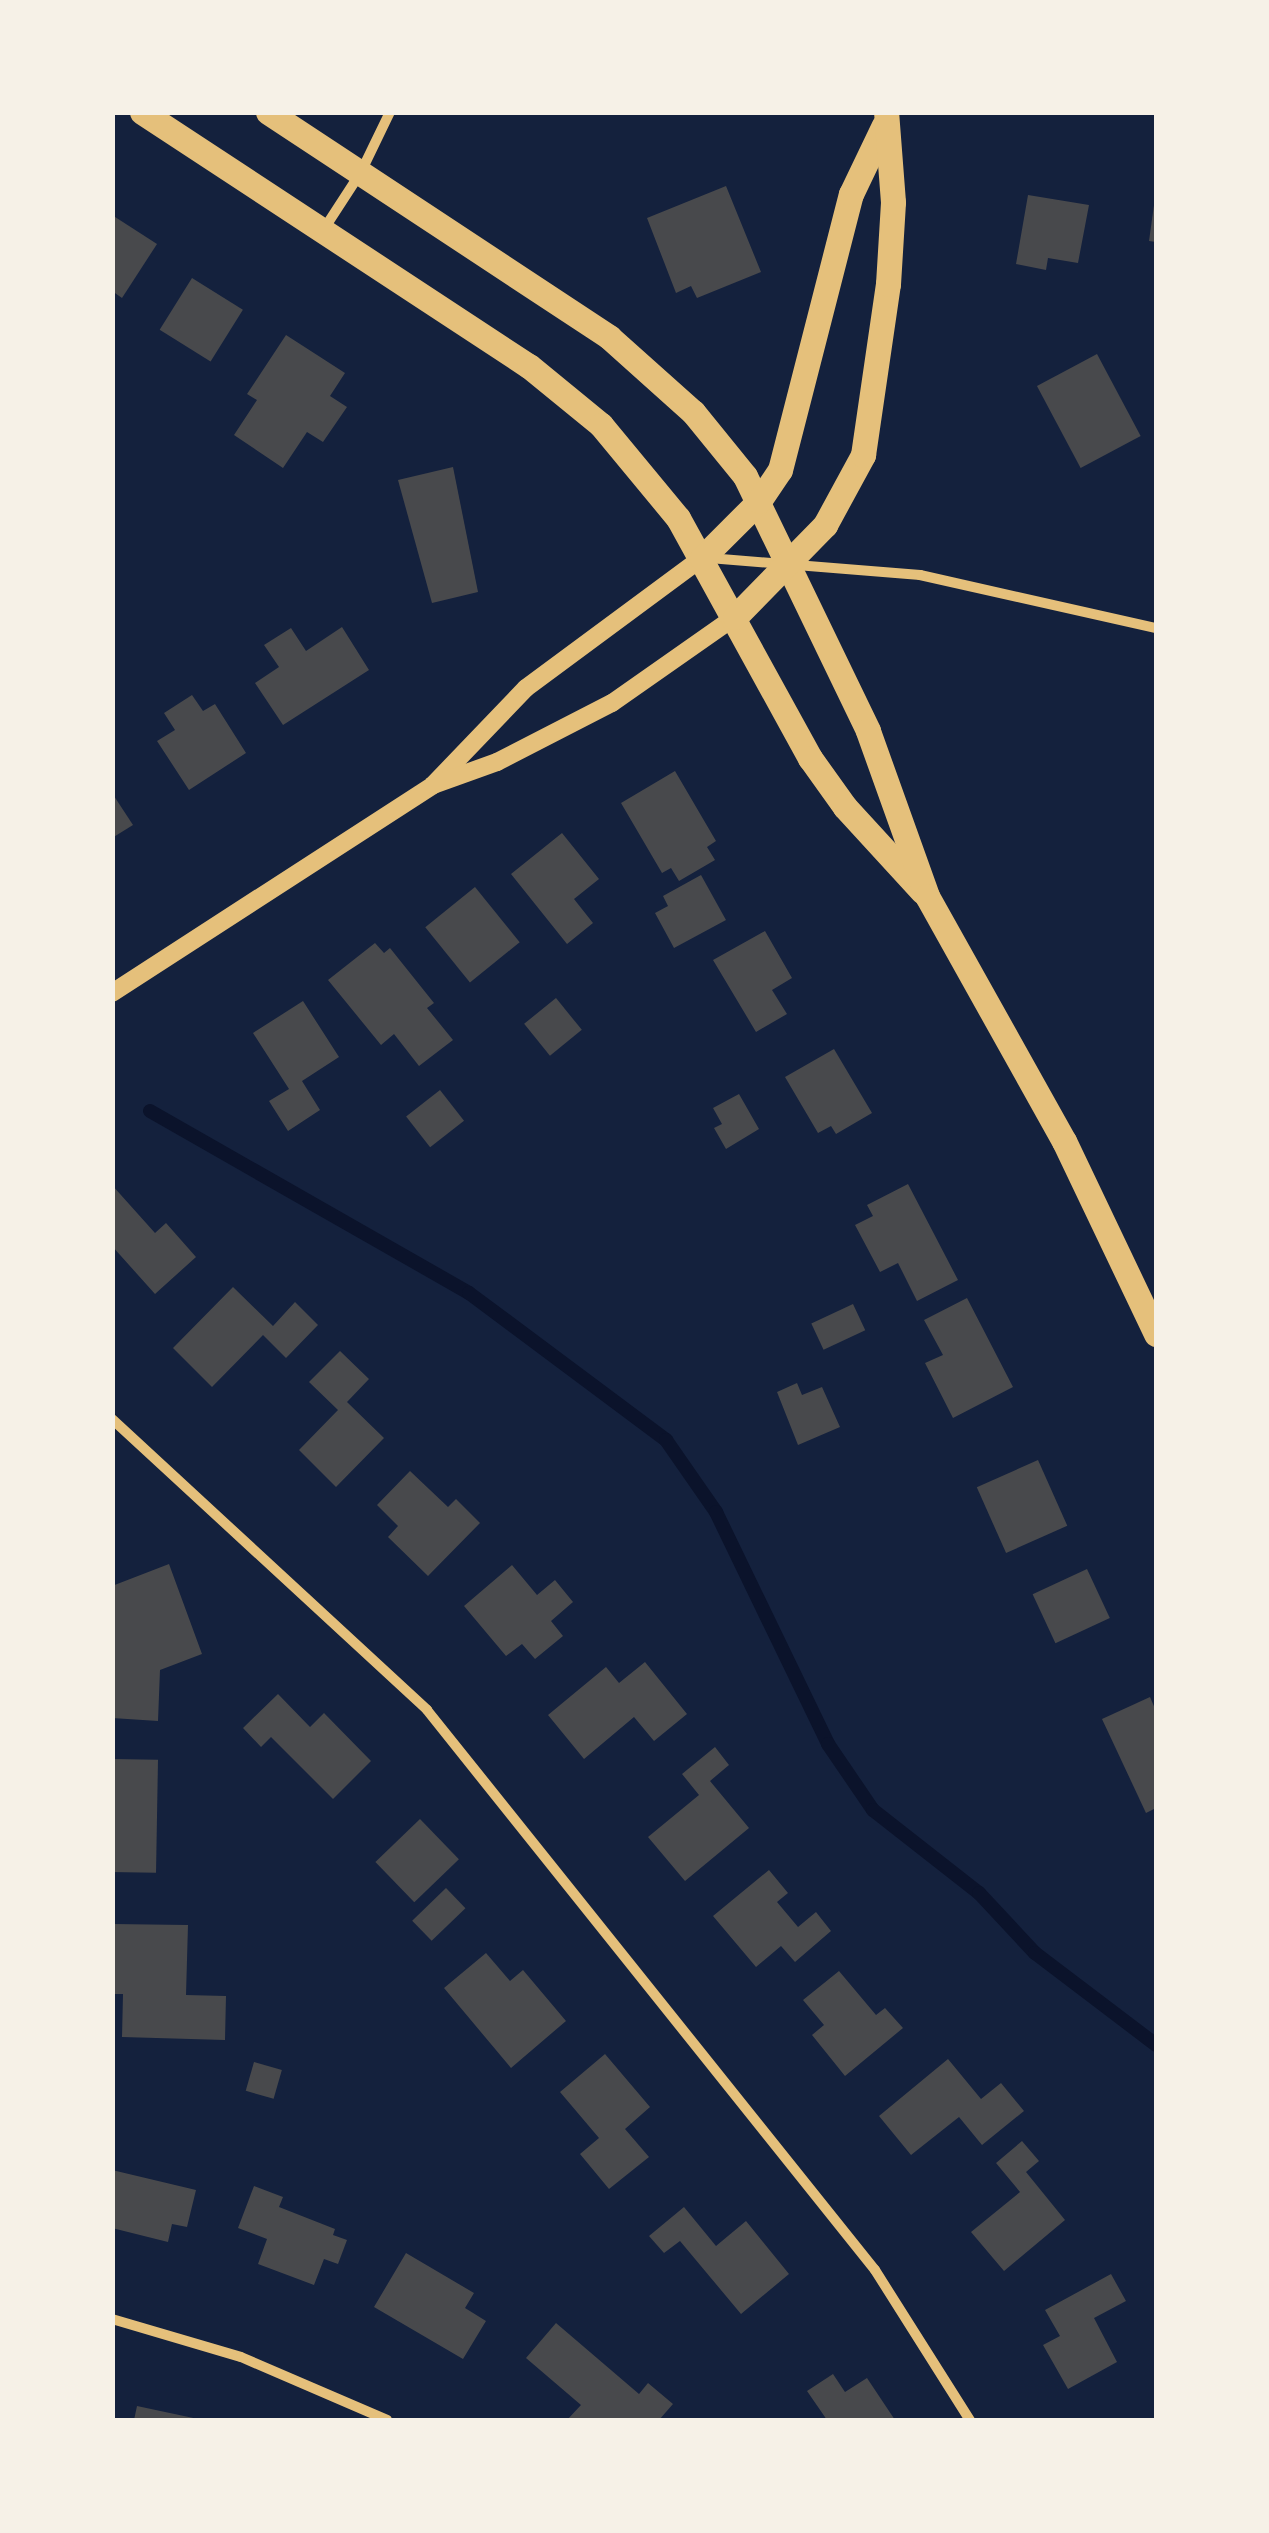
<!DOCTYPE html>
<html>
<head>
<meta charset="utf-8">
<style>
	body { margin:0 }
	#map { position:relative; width:1269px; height:2533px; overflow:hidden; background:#14213d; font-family:"Noto Sans",sans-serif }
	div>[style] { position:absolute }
	.stream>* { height:14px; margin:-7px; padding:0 7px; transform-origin:7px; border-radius:7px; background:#0b132b }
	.building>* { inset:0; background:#48494c; transform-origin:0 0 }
	.minor>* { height:10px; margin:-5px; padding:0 5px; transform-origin:5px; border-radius:5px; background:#e5c07b }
	.tertiary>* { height:18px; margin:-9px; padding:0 9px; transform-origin:9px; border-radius:9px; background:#e5c07b }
	.primary>* { height:25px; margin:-12.5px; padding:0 12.5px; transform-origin:12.5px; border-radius:12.5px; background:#e5c07b }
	span { translate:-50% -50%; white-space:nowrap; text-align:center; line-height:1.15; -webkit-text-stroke:8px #f6f1e7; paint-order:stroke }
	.frame { position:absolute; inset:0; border:115px solid #f6f1e7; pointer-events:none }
</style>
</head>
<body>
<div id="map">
	<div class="stream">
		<div style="left:150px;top:1111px;width:367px;rotate:29.7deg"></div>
		<div style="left:469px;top:1293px;width:246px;rotate:36.7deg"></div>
		<div style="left:666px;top:1440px;width:88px;rotate:55.2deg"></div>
		<div style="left:716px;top:1512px;width:258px;rotate:64.2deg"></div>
		<div style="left:828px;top:1744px;width:80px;rotate:55.7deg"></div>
		<div style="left:873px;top:1810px;width:135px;rotate:38.1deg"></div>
		<div style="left:979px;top:1893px;width:82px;rotate:47deg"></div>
		<div style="left:1035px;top:1953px;width:152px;rotate:37.2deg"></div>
	</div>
	<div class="building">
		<div style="clip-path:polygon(726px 186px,761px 272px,697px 298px,691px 286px,676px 293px,647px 218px)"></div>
		<div style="clip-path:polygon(1028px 195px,1089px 205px,1078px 263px,1048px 258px,1046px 270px,1016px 264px)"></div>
		<div style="clip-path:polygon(1154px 205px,1156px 205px,1156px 242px,1149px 241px)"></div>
		<div style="clip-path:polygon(112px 215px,157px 244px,122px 298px,112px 291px)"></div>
		<div style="left:192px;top:278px;width:60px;height:61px;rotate:32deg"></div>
		<div style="clip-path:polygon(286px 335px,345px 373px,330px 396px,347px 407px,323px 442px,307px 432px,283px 468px,234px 435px,257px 400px,247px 394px)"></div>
		<div style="left:1097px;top:354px;width:93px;height:68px;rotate:62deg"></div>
		<div style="clip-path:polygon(453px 467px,478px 592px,432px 603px,398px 480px)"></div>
		<div style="clip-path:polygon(342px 627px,369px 670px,283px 725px,255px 683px,279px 667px,264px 645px,291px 628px,306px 651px)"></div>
		<div style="clip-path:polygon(192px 695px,203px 711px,215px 704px,246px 753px,189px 790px,157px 741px,175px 730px,164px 713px)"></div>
		<div style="clip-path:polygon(675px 771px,716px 841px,707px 847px,715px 860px,679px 881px,671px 868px,662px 873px,621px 803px)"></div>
		<div style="clip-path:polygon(112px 793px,133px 825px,112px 838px)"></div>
		<div style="clip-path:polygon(562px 833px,599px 879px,574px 899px,593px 923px,567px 944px,511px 874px)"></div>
		<div style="clip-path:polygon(701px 875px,726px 920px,674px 948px,655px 913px,668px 906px,663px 896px)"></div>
		<div style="left:475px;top:887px;width:71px;height:64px;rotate:51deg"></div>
		<div style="clip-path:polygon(765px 931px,792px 978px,772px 990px,787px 1014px,756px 1032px,713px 960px)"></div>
		<div style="clip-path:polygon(375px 943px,384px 953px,390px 948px,434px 1003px,427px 1008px,453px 1040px,419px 1066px,394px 1034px,381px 1045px,328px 980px)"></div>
		<div style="left:556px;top:998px;width:41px;height:41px;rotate:51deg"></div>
		<div style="clip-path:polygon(303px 1001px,339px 1057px,302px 1081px,320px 1110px,288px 1131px,269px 1101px,289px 1089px,253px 1033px)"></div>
		<div style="clip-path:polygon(834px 1049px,872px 1113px,836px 1134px,831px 1126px,818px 1133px,785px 1077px)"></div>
		<div style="left:440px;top:1090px;width:39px;height:43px;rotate:52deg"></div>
		<div style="clip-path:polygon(739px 1094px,759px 1129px,726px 1149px,714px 1128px,722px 1124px,713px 1108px)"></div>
		<div style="clip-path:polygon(908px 1184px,958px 1280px,917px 1301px,898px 1263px,880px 1272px,855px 1225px,873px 1216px,867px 1205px)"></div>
		<div style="clip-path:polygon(112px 1185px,155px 1233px,166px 1223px,196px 1257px,155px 1294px,112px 1246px)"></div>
		<div style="clip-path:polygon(233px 1287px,273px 1326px,295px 1302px,318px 1325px,286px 1358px,263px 1335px,212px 1387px,173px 1348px)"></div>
		<div style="clip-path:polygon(967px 1298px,1013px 1387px,953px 1418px,925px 1363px,943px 1355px,924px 1320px)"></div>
		<div style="left:853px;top:1304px;width:29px;height:46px;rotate:65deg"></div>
		<div style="clip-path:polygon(340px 1351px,369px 1379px,347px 1402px,384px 1438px,336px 1487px,299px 1450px,338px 1410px,309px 1382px)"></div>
		<div style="clip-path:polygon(797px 1383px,802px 1395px,822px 1387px,840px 1427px,798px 1445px,777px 1392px)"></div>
		<div style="left:1038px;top:1460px;width:72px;height:67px;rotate:66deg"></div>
		<div style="clip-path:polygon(410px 1471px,448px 1507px,456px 1499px,480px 1523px,428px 1576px,388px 1537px,398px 1526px,377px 1505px)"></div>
		<div style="clip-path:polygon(169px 1564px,202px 1654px,160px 1670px,158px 1721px,112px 1718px,112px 1586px)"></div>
		<div style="clip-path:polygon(512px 1565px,537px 1595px,555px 1580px,573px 1602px,551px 1621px,563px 1636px,535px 1659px,522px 1644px,506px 1656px,464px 1606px)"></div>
		<div style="left:1087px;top:1569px;width:54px;height:60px;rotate:65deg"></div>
		<div style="clip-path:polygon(645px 1662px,687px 1714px,654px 1741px,634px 1717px,584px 1759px,548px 1715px,606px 1667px,619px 1683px)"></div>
		<div style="clip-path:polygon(278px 1694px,310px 1727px,324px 1713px,371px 1761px,333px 1799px,271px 1737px,261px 1747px,243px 1728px)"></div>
		<div style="clip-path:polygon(1150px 1697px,1156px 1711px,1156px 1808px,1146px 1813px,1102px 1719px)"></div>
		<div style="clip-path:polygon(715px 1747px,729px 1765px,710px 1781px,749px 1828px,685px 1881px,648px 1837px,699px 1795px,682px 1774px)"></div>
		<div style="left:112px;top:1759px;width:46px;height:113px;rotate:1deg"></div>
		<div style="left:420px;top:1819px;width:56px;height:62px;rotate:46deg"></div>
		<div style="clip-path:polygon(769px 1870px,788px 1893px,777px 1902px,798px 1927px,816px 1912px,831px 1931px,795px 1962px,781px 1946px,756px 1967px,713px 1916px)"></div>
		<div style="left:446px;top:1888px;width:28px;height:47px;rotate:46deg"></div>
		<div style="clip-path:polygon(112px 1924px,188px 1925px,186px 1995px,226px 1996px,225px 2040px,122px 2037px,123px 1994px,112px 1994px)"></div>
		<div style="clip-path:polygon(486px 1953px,510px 1981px,523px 1970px,566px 2021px,511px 2068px,444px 1988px)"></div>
		<div style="clip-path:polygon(839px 1971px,876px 2015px,885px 2008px,903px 2028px,845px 2076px,812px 2035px,824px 2025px,803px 2000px)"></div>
		<div style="clip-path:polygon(605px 2054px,650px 2107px,625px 2129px,649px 2157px,609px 2189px,580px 2154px,599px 2138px,560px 2092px)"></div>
		<div style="clip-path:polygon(948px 2059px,981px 2099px,1001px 2083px,1024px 2111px,982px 2145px,959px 2117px,911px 2155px,879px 2116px)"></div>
		<div style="left:254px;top:2062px;width:29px;height:30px;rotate:16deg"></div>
		<div style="clip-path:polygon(1022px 2141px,1039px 2161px,1026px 2172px,1065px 2220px,1004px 2271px,971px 2232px,1020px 2192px,996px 2163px)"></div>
		<div style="clip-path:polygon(112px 2170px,196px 2190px,187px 2227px,172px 2224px,168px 2242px,112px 2228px)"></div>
		<div style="clip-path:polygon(254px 2186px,283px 2197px,279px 2207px,335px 2229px,333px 2235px,347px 2240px,338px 2264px,324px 2259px,314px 2285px,258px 2264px,267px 2239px,238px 2228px)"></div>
		<div style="clip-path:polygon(684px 2207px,716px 2246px,746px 2221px,789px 2274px,741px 2314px,680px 2241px,664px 2253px,649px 2236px)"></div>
		<div style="clip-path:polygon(406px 2253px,474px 2293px,465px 2308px,486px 2321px,463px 2359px,374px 2307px)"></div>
		<div style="clip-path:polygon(1111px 2274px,1126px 2301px,1094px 2318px,1117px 2362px,1068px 2389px,1043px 2345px,1060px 2336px,1045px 2310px)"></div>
		<div style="clip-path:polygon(556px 2323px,639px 2394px,648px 2383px,673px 2404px,659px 2420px,567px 2420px,581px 2405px,526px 2358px)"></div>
		<div style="clip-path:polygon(833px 2374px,845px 2392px,867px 2378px,895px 2420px,827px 2420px,807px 2391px)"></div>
		<div style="clip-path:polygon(137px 2406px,198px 2419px,198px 2420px,134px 2420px)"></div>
	</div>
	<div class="minor">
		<div style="left:324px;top:229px;width:68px;rotate:-57deg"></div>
		<div style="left:361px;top:172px;width:67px;rotate:-64.2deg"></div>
		<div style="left:709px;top:558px;width:212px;rotate:4.6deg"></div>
		<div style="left:920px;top:575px;width:242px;rotate:12.7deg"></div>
		<div style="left:112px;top:1419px;width:429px;rotate:42.7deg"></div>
		<div style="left:427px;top:1710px;width:717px;rotate:51.34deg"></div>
		<div style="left:875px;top:2270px;width:178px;rotate:57.7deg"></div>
		<div style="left:112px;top:2319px;width:134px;rotate:16.4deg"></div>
		<div style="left:241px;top:2357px;width:159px;rotate:23.3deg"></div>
	</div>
	<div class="tertiary">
		<div style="left:433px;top:785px;width:134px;rotate:-46.2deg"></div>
		<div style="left:526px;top:688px;width:219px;rotate:-36.5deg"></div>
		<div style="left:112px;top:993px;width:382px;rotate:-32.9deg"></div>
		<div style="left:433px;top:785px;width:68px;rotate:-19.8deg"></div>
		<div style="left:497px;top:762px;width:129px;rotate:-27.2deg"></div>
		<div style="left:612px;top:703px;width:150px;rotate:-35deg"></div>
	</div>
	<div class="primary">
		<div style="left:142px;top:112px;width:463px;rotate:33.3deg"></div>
		<div style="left:529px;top:366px;width:93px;rotate:39.3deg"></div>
		<div style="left:601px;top:425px;width:121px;rotate:50.4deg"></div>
		<div style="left:678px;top:518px;width:274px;rotate:61.2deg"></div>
		<div style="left:810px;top:758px;width:60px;rotate:54.5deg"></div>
		<div style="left:845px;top:807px;width:114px;rotate:47.5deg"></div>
		<div style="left:268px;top:112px;width:409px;rotate:33.4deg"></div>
		<div style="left:609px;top:337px;width:113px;rotate:41.8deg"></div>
		<div style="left:693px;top:412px;width:82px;rotate:50.9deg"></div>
		<div style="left:745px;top:476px;width:283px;rotate:64.2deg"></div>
		<div style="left:868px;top:731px;width:175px;rotate:70.3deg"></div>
		<div style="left:927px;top:896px;width:281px;rotate:60.8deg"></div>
		<div style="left:1064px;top:1141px;width:214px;rotate:64.5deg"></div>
		<div style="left:702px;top:558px;width:81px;rotate:-45deg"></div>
		<div style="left:759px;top:501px;width:37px;rotate:-56deg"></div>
		<div style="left:780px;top:470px;width:285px;rotate:-75.6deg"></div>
		<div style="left:851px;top:194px;width:76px;rotate:-64.4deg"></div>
		<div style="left:735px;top:617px;width:129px;rotate:-45.6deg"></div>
		<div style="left:825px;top:525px;width:80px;rotate:-61.5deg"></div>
		<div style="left:863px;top:455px;width:173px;rotate:-81.7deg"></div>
		<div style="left:888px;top:284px;width:82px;rotate:-86.5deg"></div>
		<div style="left:893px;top:202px;width:90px;rotate:-94.4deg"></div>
	</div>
	<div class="frame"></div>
</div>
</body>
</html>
